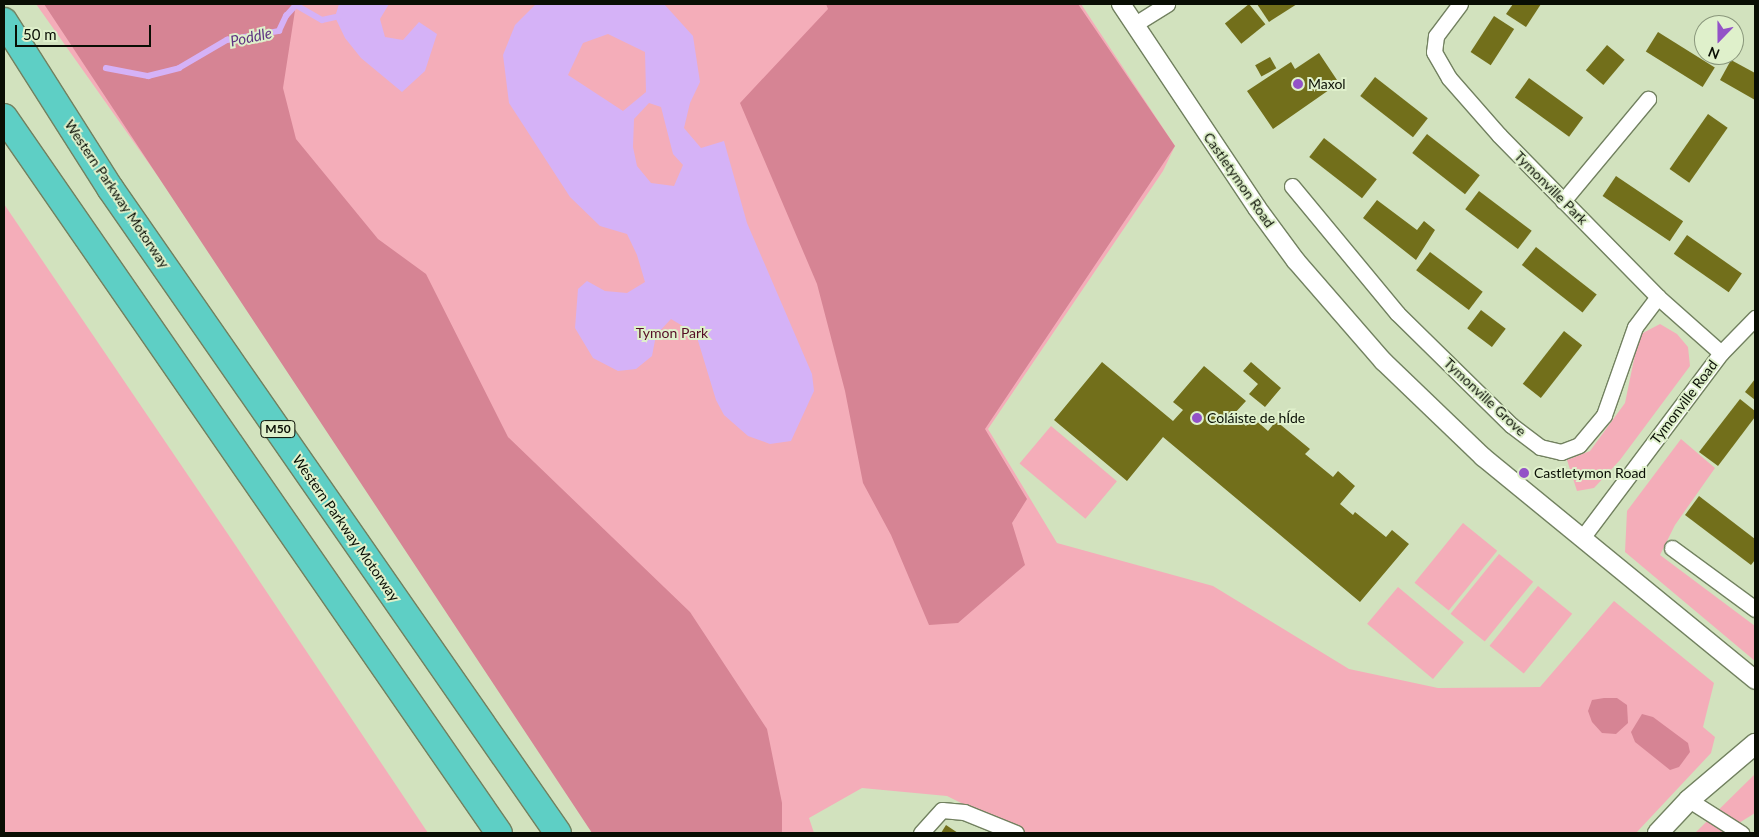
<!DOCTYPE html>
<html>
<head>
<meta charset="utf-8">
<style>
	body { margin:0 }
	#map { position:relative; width:1759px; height:837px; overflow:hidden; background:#d2e2be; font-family:Lato,sans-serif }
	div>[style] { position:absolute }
	.green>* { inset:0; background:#f4adb9; transform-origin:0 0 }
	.forest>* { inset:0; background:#d68494 }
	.water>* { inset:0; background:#d5b2f7 }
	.stream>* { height:5.5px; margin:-2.75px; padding:0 2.75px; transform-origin:2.75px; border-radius:2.75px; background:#d5b2f7 }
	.building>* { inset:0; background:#726f1b; transform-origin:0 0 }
	.roads { filter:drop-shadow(1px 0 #728160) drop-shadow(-1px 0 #728160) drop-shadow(0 1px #728160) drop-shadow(0 -1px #728160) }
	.minor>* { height:15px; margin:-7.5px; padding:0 7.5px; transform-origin:7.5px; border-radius:7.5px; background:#fff }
	.tertiary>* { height:18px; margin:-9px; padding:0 9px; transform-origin:9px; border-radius:9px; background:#fff }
	.secondary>* { height:20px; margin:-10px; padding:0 10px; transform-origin:10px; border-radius:10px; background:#fff }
	.motorway>* { height:26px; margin:-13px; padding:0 13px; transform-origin:13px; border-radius:13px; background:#5ecfc5 }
	.dots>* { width:14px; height:14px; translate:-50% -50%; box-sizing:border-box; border:2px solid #dff0cb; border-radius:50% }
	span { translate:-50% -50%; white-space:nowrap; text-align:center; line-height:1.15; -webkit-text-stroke:4px #dff0cb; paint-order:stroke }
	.shield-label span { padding:1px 4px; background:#dff0cb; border:1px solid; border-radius:4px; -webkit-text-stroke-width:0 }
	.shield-label { font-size:12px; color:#090e04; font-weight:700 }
	.poi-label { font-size:14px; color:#090e04 }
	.left { translate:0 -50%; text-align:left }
	.street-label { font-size:14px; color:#090e04 }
	.park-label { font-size:14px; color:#560d25 }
	.water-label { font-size:15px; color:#5f3382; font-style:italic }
	.frame { position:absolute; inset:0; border:5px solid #090e04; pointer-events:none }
	.north { position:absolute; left:1694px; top:15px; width:50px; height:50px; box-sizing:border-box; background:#dff0cb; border:1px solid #89967b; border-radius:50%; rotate:202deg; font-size:14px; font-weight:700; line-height:20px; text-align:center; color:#090e04 }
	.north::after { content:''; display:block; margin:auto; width:18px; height:22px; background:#9352c7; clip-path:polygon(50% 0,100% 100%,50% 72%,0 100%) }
	.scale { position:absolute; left:15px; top:25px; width:136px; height:22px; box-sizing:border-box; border:2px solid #090e04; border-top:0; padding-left:6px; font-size:15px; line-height:18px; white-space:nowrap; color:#090e04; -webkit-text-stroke:4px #dff0cb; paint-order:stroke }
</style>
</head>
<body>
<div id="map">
	<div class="green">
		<div style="clip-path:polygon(36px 4px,1081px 4px,1175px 146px,1163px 171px,988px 429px,1057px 543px,1213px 586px,1349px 669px,1438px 688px,1540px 687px,1614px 601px,1714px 683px,1703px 727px,1715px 737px,1711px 753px,1636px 833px,1022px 833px,947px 796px,862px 788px,809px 818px,814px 833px,623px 833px)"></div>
		<div style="clip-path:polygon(4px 204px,236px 546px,428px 833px,4px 833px)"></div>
		<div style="clip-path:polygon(1660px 324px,1677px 334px,1688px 347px,1690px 366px,1620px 460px,1594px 488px,1577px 491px,1567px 460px,1590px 451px,1625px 403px,1639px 335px)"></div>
		<div style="left:1051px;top:426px;width:86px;height:49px;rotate:40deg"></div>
		<div style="clip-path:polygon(1681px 439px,1715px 468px,1675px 525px,1660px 555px,1755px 626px,1755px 661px,1625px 552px,1627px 511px)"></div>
		<div style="left:1463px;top:523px;width:44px;height:77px;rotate:39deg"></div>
		<div style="left:1499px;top:554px;width:44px;height:77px;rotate:39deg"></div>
		<div style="left:1538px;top:586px;width:44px;height:77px;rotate:39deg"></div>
		<div style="left:1398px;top:587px;width:86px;height:48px;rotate:40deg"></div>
		<div style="clip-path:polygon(1755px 774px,1755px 813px,1723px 833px,1695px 833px)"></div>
	</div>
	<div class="forest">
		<div style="clip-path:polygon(44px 4px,296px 4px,283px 88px,296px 139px,378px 239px,426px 274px,508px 437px,690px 612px,767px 729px,782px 803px,782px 833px,592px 833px)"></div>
		<div style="clip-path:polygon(826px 4px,1078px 4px,1175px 146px,985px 429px,1027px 499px,1012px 523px,1025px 565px,958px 623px,929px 625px,891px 535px,863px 483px,845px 391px,817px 284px,740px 103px,828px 9px)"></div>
		<div style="clip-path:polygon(1604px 698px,1617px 698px,1627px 705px,1628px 723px,1616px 734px,1602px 733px,1592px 722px,1588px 711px,1592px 700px)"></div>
		<div style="clip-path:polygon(1642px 714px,1653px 717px,1688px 743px,1690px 752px,1679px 767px,1670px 770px,1635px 742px,1631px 732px)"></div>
	</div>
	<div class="water">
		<div style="clip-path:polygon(339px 4px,389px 4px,380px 19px,385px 37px,403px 40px,419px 22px,437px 34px,425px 71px,402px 92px,361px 58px,345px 38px,335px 17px)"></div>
		<div style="clip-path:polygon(evenodd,536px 4px,664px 4px,693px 36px,700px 82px,690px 103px,684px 128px,701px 148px,724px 141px,747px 223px,812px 374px,814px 391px,791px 441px,770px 444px,748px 436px,724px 415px,716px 400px,696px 334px,671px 319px,656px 335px,652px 356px,636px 369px,618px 371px,593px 358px,575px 328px,578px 289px,587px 281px,605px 291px,627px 293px,645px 282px,637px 255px,627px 234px,600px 226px,570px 197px,509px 103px,503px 55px,515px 25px,536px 4px,608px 34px,645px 52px,646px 92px,623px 111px,568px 75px,583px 43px,608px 34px,536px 4px,649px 103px,661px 107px,673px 154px,683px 165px,674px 186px,651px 183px,637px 166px,633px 147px,634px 119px,649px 103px)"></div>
	</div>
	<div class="stream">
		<div style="left:106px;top:68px;width:43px;rotate:10.8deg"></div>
		<div style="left:148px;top:76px;width:32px;rotate:-14deg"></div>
		<div style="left:179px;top:68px;width:56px;rotate:-30.3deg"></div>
		<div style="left:227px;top:40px;width:53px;rotate:-9.8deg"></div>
		<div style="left:279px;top:31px;width:17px;rotate:-65deg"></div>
		<div style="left:286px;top:16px;width:15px;rotate:-48deg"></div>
		<div style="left:296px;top:5px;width:30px;rotate:30deg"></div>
		<div style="left:322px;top:20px;width:19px;rotate:-12deg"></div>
	</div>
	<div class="building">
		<div style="left:1249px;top:4px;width:26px;height:31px;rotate:51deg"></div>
		<div style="clip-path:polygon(1257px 4px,1297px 4px,1269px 22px)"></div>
		<div style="clip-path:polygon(1513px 4px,1541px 4px,1526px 27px,1506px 14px)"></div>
		<div style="left:1494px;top:16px;width:24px;height:43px;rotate:33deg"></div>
		<div style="left:1658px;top:32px;width:67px;height:23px;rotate:32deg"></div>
		<div style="left:1607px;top:45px;width:23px;height:33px;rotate:40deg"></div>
		<div style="clip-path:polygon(1319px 53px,1339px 83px,1273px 129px,1247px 91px,1291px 62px,1295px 69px)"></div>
		<div style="left:1270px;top:57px;width:13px;height:17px;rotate:61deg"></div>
		<div style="clip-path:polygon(1731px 60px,1755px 73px,1755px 100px,1720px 80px)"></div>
		<div style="left:1375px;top:77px;width:67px;height:24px;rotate:38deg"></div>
		<div style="left:1529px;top:78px;width:67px;height:24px;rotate:36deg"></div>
		<div style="left:1708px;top:114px;width:24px;height:67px;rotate:35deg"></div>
		<div style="left:1427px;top:134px;width:67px;height:24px;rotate:38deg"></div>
		<div style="left:1324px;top:138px;width:67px;height:24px;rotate:38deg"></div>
		<div style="left:1616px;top:176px;width:81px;height:24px;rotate:34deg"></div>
		<div style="left:1479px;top:191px;width:66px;height:23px;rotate:37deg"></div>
		<div style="clip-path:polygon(1377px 200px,1417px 230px,1424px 221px,1435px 230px,1416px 260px,1363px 218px)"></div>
		<div style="left:1687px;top:235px;width:67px;height:23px;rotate:35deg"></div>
		<div style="left:1536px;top:247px;width:77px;height:23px;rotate:38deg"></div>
		<div style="left:1430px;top:252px;width:66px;height:23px;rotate:37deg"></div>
		<div style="left:1481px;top:310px;width:31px;height:23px;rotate:37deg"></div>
		<div style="left:1564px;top:331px;width:23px;height:67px;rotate:38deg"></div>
		<div style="clip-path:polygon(1102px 362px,1173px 421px,1183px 410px,1173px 402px,1204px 366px,1246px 401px,1233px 415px,1246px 426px,1253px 418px,1268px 431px,1276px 421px,1310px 449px,1305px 454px,1333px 477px,1338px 471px,1355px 486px,1340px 504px,1353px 515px,1355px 512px,1386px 537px,1392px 530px,1409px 544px,1360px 602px,1163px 437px,1127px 481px,1054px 420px)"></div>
		<div style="clip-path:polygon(1251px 362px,1281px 388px,1265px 407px,1249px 394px,1258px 384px,1243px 371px)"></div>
		<div style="clip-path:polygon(1755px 379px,1755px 400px,1745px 392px)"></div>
		<div style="clip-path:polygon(1740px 399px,1755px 411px,1755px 417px,1718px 466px,1699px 452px)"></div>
		<div style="clip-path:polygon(1699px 496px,1755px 539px,1755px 560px,1751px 565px,1685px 515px)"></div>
		<div style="clip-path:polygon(946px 825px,958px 833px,941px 833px)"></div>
	</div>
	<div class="roads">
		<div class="minor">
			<div style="left:1460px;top:4px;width:40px;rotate:127deg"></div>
			<div style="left:1436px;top:36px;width:16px;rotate:97deg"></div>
			<div style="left:1434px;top:52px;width:30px;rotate:60deg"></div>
			<div style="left:1449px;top:78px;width:76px;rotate:48.7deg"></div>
			<div style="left:1499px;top:135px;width:227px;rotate:45.5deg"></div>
			<div style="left:1658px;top:297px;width:84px;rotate:41.6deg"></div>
			<div style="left:1135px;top:24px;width:38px;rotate:-32deg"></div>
			<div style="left:1292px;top:186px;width:165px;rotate:50.4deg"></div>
			<div style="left:1397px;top:313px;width:160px;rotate:44.5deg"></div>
			<div style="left:1511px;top:425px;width:36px;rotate:37deg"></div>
			<div style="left:1540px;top:447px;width:22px;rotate:13deg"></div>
			<div style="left:1561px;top:452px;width:19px;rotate:-21deg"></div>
			<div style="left:1579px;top:445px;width:39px;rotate:-50deg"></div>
			<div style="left:1604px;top:415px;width:93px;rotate:-70.6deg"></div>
			<div style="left:1635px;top:327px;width:38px;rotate:-53deg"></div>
			<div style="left:1563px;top:201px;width:133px;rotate:-50.2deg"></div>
			<div style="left:1582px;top:538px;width:231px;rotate:-53.1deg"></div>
			<div style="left:1721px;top:353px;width:49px;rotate:-45.8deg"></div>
			<div style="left:1672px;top:548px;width:103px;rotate:36.3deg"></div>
			<div style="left:1689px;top:800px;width:62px;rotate:32.4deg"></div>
			<div style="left:921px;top:833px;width:31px;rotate:-48deg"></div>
			<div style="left:942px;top:810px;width:22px;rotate:5deg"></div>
			<div style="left:964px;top:812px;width:56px;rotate:22deg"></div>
		</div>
		<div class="tertiary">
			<div style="left:1121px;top:4px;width:245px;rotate:56.3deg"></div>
			<div style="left:1257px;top:208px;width:66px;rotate:53.7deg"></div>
			<div style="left:1296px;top:261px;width:133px;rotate:49deg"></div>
			<div style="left:1383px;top:361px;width:139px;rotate:43.8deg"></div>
			<div style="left:1483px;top:457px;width:352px;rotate:39.3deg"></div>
		</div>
		<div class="secondary">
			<div style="left:1658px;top:833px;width:45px;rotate:-46.8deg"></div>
			<div style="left:1689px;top:800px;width:87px;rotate:-40.3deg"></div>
		</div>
		<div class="motorway">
			<div style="left:4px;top:21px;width:198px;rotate:57.6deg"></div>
			<div style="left:110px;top:188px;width:785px;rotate:55.22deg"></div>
			<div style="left:4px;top:117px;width:870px;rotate:55.34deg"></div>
		</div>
	</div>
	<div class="dots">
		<div style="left:1298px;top:84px;background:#9352c7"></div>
		<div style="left:1197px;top:418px;background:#9352c7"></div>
		<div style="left:1524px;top:473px;background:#9352c7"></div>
	</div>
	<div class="shield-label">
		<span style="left:278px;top:429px">M50</span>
	</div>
	<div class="poi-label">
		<span class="left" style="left:1308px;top:84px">Maxol</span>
		<span class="left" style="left:1207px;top:418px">Coláiste de hÍde</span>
		<span class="left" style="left:1534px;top:473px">Castletymon Road</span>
	</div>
	<div class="street-label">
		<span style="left:1239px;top:180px;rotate:55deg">Castletymon Road</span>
		<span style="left:1551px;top:188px;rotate:45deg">Tymonville Park</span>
		<span style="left:117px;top:194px;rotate:56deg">Western Parkway Motorway</span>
		<span style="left:1485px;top:397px;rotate:43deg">Tymonville Grove</span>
		<span style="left:1684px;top:402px;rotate:-53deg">Tymonville Road</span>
		<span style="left:346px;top:528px;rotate:55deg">Western Parkway Motorway</span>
	</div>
	<div class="park-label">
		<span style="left:672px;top:333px">Tymon Park</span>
	</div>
	<div class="water-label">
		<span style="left:251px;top:37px;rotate:-12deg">Poddle</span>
	</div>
	<div class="frame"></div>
	<div class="north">N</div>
	<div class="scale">50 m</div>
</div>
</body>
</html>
